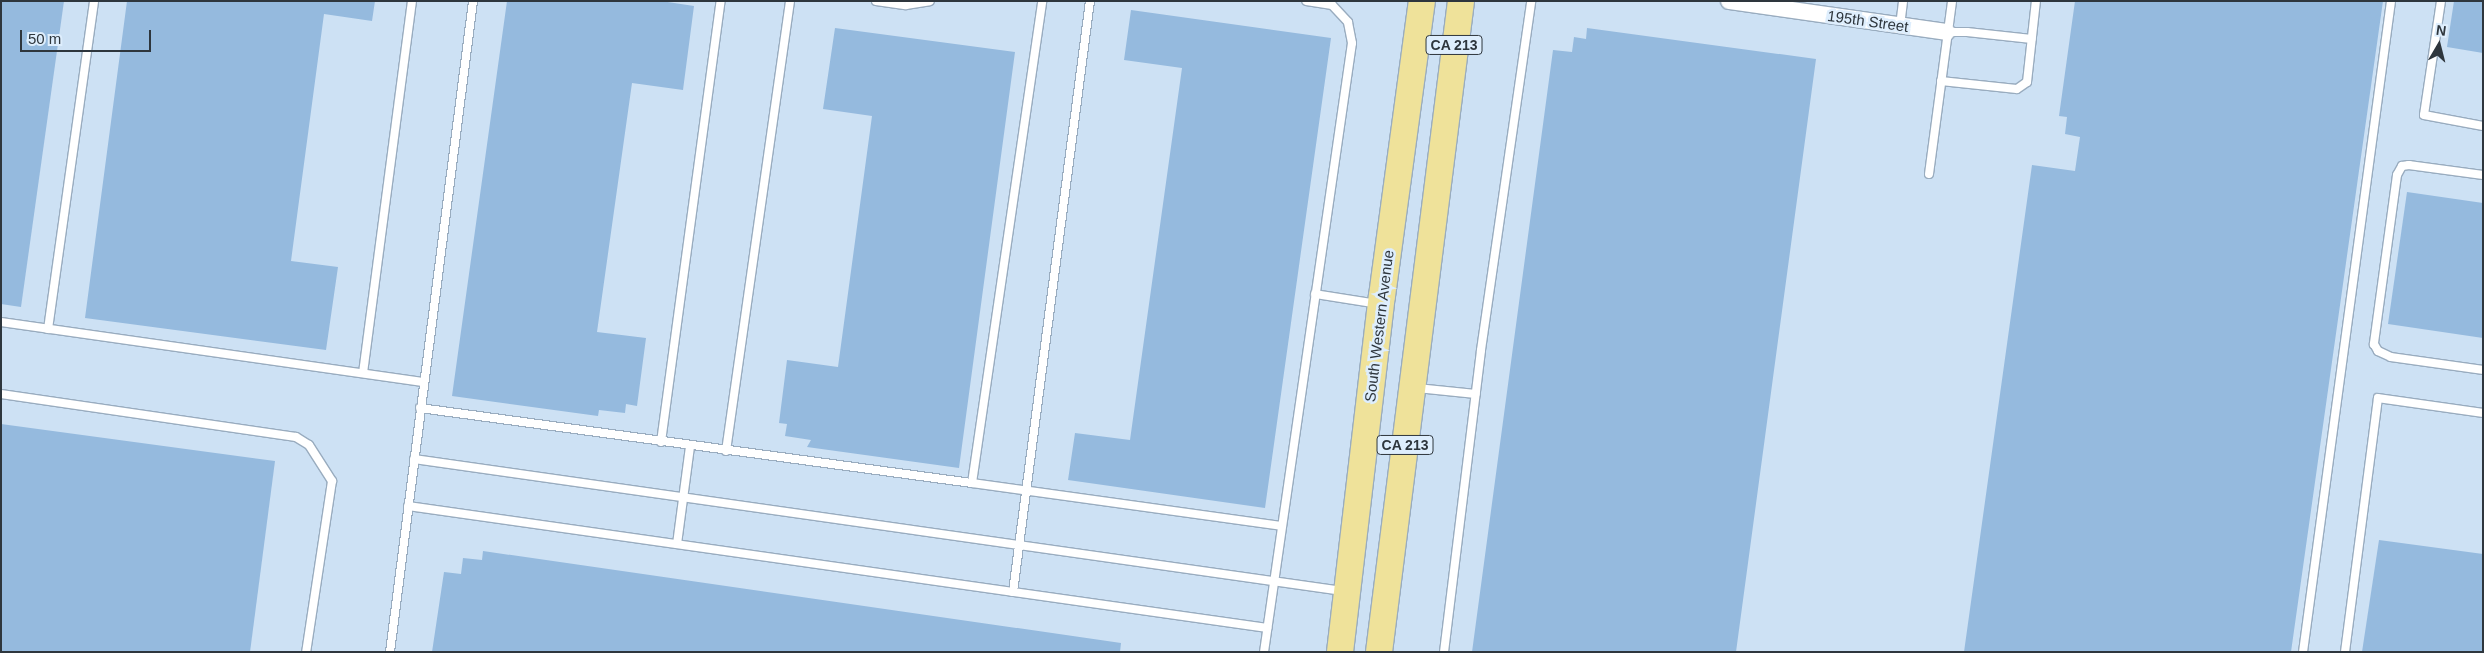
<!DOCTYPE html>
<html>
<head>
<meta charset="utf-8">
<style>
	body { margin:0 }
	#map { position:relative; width:2484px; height:653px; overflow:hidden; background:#cde1f4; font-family:Arial,sans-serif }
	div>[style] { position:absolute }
	.building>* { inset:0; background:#95bade }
	.roads { filter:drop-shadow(1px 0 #99acbf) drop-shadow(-1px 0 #99acbf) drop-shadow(0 1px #99acbf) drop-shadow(0 -1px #99acbf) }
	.lane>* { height:8px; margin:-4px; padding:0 4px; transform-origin:4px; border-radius:4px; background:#fff }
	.street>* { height:16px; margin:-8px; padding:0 8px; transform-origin:8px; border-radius:8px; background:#fff }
	.primary>* { height:26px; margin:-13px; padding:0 13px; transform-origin:13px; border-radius:13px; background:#efe29a }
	span { translate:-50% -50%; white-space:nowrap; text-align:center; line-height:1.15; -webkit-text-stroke:5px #deeefd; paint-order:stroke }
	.shield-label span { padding:1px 4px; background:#deeefd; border:1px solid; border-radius:4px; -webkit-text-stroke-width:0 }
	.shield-label { font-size:14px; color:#2e363d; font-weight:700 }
	.street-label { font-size:15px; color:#2e363d }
	.frame { position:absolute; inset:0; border:2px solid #2e363d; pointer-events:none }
	.north { position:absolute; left:2414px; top:20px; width:50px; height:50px; -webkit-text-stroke:4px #deeefd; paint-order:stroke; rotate:8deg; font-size:14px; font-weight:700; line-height:20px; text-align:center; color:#2e363d }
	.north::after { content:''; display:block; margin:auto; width:18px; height:22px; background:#2e363d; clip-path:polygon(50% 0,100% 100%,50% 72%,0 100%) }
	.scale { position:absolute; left:20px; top:30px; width:131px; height:22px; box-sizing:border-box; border:2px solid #2e363d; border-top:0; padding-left:6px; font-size:15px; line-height:18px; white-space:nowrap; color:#2e363d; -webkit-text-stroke:4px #deeefd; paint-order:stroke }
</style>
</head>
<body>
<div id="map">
	<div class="building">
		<div style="clip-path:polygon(1px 1px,64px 1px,21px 307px,1px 304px)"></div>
		<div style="clip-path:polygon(127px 1px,375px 1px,372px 21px,324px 14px,291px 261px,338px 267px,326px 350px,85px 318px)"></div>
		<div style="clip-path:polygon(507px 1px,661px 1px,694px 6px,683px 90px,632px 83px,597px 332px,646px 338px,637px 406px,626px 404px,625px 413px,599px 410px,598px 416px,452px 396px)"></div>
		<div style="clip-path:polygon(2075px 1px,2383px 1px,2291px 652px,1964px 652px,2032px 165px,2075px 171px,2080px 137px,2065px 134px,2067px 117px,2059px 116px)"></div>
		<div style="clip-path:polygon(2454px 1px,2483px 1px,2483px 53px,2447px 47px)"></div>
		<div style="clip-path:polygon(1131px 10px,1331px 38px,1265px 508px,1068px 480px,1075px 433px,1130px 440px,1182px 68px,1124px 60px)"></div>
		<div style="clip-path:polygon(835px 28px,1015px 52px,959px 468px,807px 447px,811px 440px,785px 436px,787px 424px,779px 423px,787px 360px,838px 367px,872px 116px,823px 109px)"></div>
		<div style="clip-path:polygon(1587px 28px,1816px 59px,1736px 652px,1472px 652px,1553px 50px,1572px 52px,1574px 37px,1586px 39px)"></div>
		<div style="clip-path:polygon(2407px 192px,2483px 203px,2483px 338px,2388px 324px)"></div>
		<div style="clip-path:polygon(1px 424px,275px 461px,250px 652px,1px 652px)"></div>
		<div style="clip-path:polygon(2379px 540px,2483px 554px,2483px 652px,2362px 652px)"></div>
		<div style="clip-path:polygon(483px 551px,1121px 643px,1120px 652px,432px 652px,444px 572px,461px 574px,463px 558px,482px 560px)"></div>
	</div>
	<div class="roads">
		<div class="lane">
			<div style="left:876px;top:1px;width:30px;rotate:8deg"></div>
			<div style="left:906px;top:5px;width:24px;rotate:-9deg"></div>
			<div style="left:2441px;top:1px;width:115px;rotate:98.5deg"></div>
			<div style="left:2424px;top:115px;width:60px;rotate:10.6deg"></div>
			<div style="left:1900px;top:26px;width:25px;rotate:-83deg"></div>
			<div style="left:1947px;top:32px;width:20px"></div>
			<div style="left:1967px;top:32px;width:65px;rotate:6.1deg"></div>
			<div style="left:1941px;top:81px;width:76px;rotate:6deg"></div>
			<div style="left:2017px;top:89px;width:12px;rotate:-35deg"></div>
			<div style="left:2027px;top:82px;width:81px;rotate:-83.7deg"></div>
			<div style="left:1929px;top:174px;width:175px;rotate:-82.4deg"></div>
			<div style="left:2483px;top:175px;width:75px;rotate:-172.3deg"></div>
			<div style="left:2409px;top:165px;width:7px;rotate:172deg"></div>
			<div style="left:2402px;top:166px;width:10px;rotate:119deg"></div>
			<div style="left:2397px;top:175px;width:171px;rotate:97.8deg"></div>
			<div style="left:2374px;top:344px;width:8px;rotate:60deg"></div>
			<div style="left:2378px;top:351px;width:14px;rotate:25deg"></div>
			<div style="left:2391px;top:357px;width:93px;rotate:8deg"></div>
			<div style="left:1315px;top:294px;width:64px;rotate:9deg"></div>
			<div style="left:1px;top:322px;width:426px;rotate:8.1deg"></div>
			<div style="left:48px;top:329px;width:331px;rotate:-82deg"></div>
			<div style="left:363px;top:373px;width:375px;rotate:-82.5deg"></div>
			<div style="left:1417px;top:388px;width:59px;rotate:5.8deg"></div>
			<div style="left:1px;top:394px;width:298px;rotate:8.3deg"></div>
			<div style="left:296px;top:437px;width:15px;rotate:32deg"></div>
			<div style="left:309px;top:445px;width:43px;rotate:57.4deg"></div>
			<div style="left:332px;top:481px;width:173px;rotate:98.6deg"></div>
			<div style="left:420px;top:408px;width:557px;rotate:7.74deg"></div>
			<div style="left:972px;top:483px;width:487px;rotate:-81.7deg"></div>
			<div style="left:661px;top:442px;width:445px;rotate:-82.3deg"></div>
			<div style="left:726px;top:451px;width:455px;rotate:-81.9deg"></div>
			<div style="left:414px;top:459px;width:938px;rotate:8.09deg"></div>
			<div style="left:972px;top:483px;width:312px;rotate:7.9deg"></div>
			<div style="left:408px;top:506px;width:868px;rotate:8.08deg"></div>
			<div style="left:677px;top:544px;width:99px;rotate:-82.4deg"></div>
			<div style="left:1013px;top:592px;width:596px;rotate:-82.58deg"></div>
			<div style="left:390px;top:652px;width:656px;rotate:-82.73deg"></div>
			<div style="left:1264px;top:652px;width:615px;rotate:-81.78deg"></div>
			<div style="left:1352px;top:43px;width:21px;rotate:-101deg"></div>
			<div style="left:1348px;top:22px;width:23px;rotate:-133deg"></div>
			<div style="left:1332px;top:5px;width:26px;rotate:-171deg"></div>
			<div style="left:1444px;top:652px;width:304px;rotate:-83deg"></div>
			<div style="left:1481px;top:350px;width:353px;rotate:-81.8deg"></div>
			<div style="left:2303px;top:652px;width:657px;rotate:-82.3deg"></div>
			<div style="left:2345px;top:652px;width:256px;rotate:-82.6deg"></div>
			<div style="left:2378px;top:398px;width:106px;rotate:8.1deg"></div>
		</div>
		<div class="street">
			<div style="left:1729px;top:1px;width:220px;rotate:8.1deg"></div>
		</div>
		<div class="primary">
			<div style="left:1340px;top:652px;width:358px;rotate:-83.3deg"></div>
			<div style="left:1382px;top:296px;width:298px;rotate:-82.3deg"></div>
			<div style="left:1379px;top:652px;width:656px;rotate:-82.82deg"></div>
		</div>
	</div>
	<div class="shield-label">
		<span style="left:1454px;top:45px">CA 213</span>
		<span style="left:1405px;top:445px">CA 213</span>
	</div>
	<div class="street-label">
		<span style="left:1868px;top:21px;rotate:8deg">195th Street</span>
		<span style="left:1379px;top:326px;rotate:-83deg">South Western Avenue</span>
	</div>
	<div class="frame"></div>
	<div class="north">N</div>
	<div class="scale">50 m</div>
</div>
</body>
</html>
